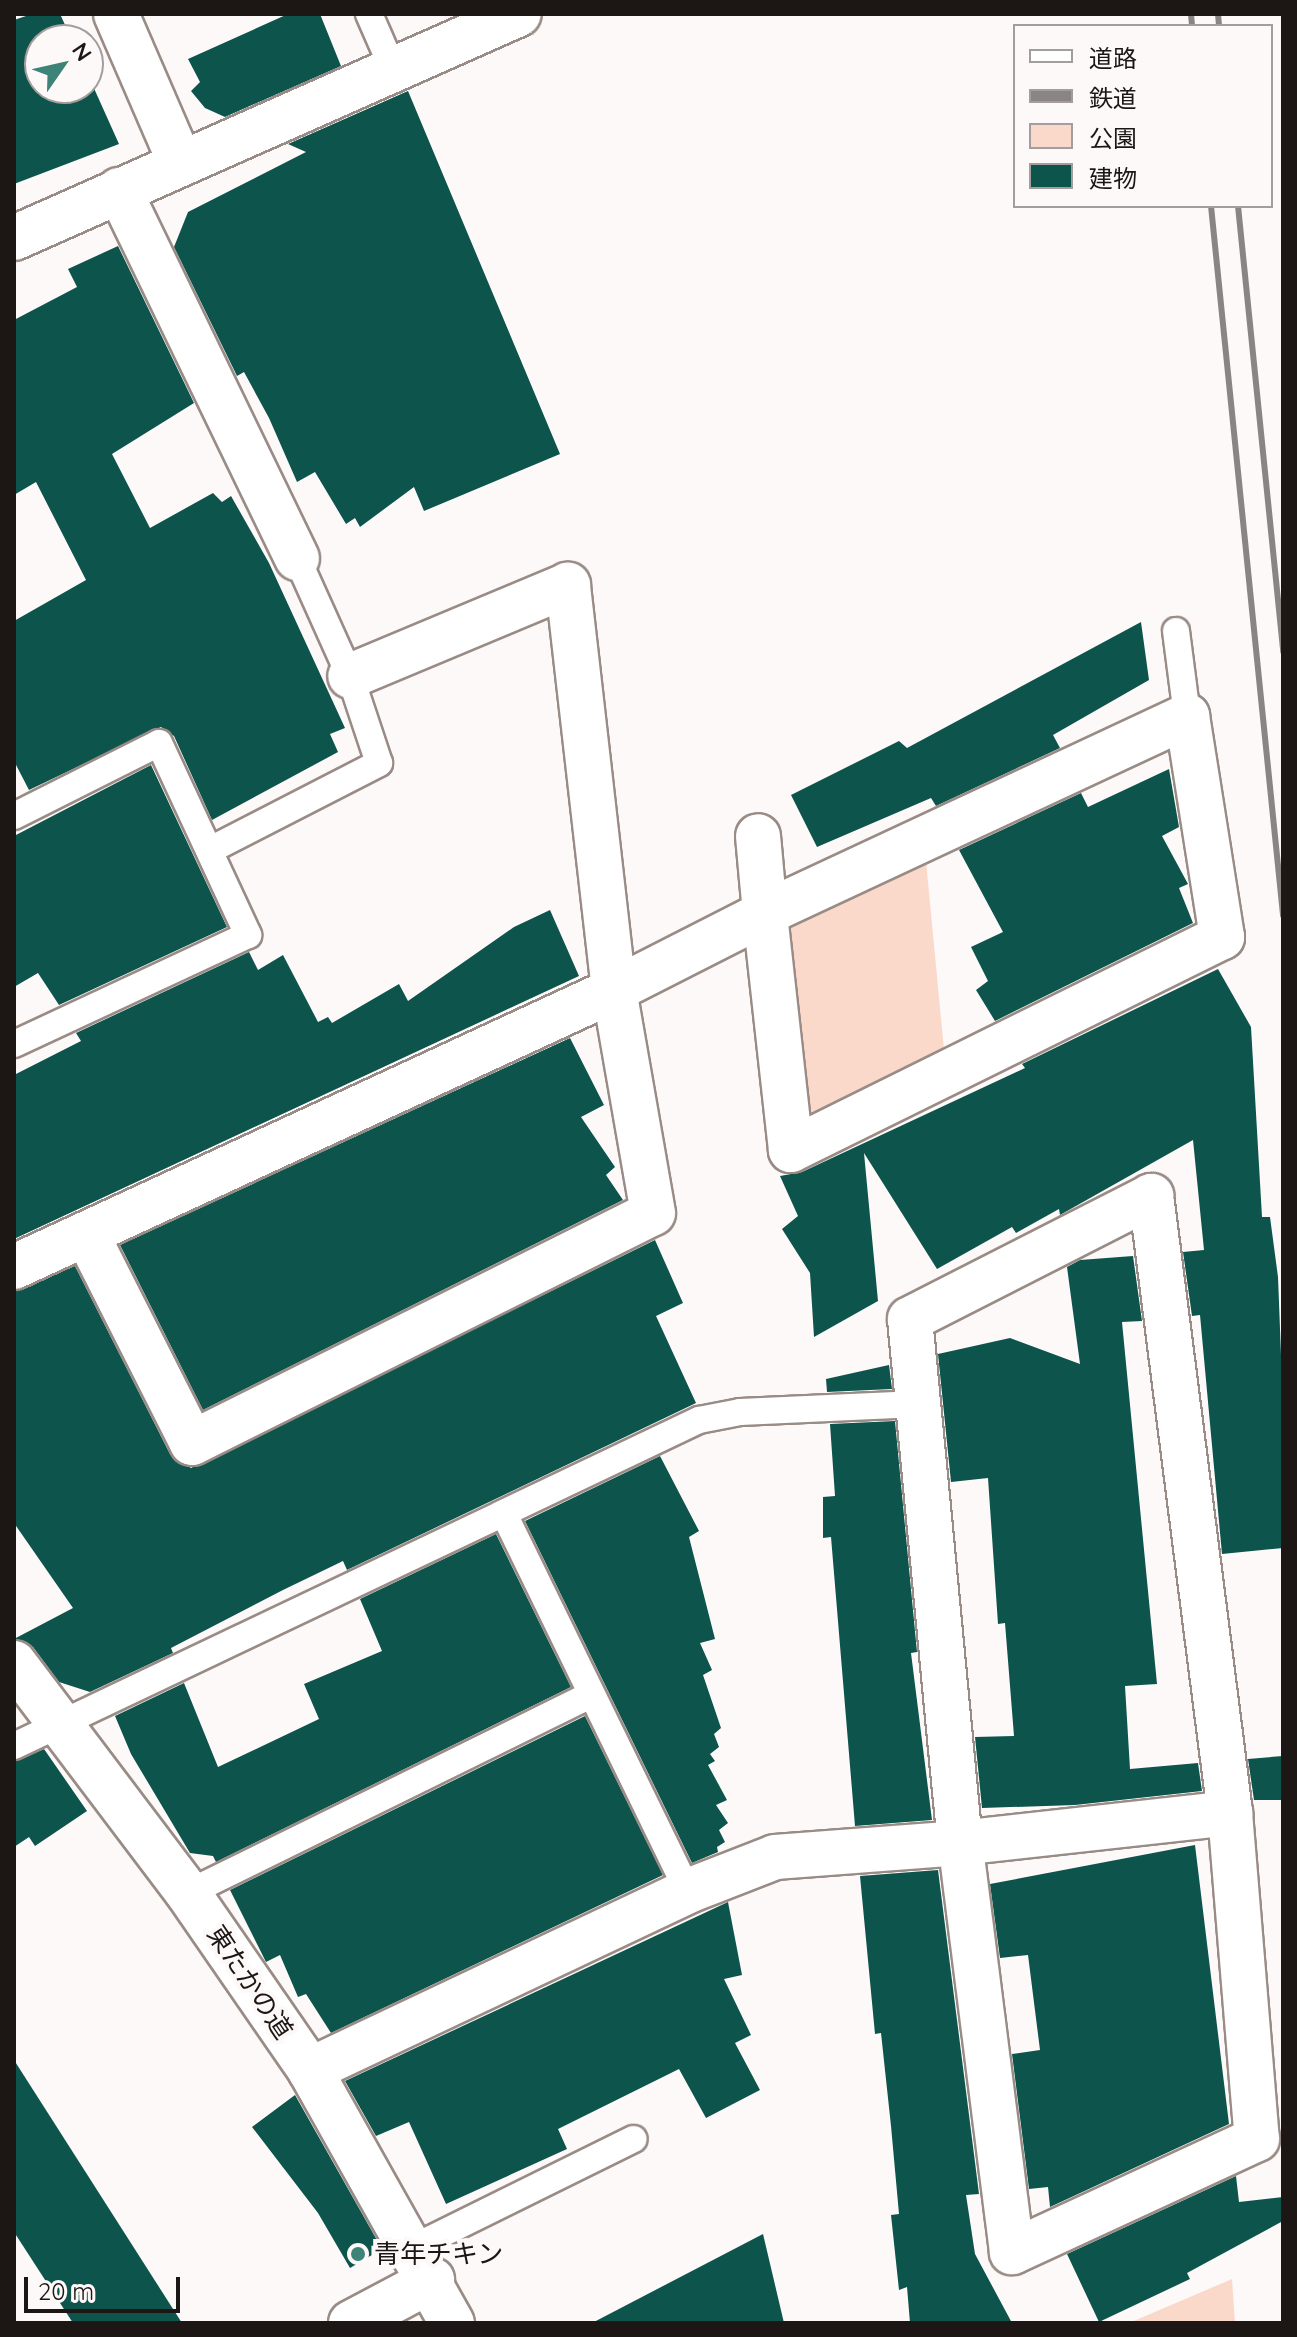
<!DOCTYPE html>
<html>
<head>
<meta charset="utf-8">
<style>
	body { margin:0 }
	#map { position:relative; width:1297px; height:2337px; overflow:hidden; background:#fdf9f8; font-family:Quicksand,"Noto Sans JP",sans-serif }
	div>[style] { position:absolute }
	.green>* { inset:0; background:#fad9cb }
	.building>* { inset:0; background:#0d544c }
	.roads { filter:drop-shadow(2px 0 #998b85) drop-shadow(-2px 0 #998b85) drop-shadow(0 2px #998b85) drop-shadow(0 -2px #998b85) }
	.service>* { height:26px; margin:-13px; padding:0 13px; transform-origin:13px; border-radius:13px; background:#fff }
	.minor>* { height:44px; margin:-22px; padding:0 22px; transform-origin:22px; border-radius:22px; background:#fff }
	.rail>* { height:6px; margin:-3px; padding:0 3px; transform-origin:3px; border-radius:3px; background:#8a8583 }
	.dots>* { width:22px; height:22px; translate:-50% -50%; box-sizing:border-box; border:4px solid #fdf9f8; border-radius:50% }
	span { translate:-50% -50%; white-space:nowrap; text-align:center; line-height:1.15; -webkit-text-stroke:8px #fdf9f8; paint-order:stroke }
	.street-label { font-size:26px; color:#1c1614 }
	.poi-label { font-size:26px; color:#1c1614 }
	.left { translate:0 -50%; text-align:left }
	.frame { position:absolute; inset:0; border:16px solid #1c1614; pointer-events:none }
	.legend { position:absolute; left:1013px; top:24px; width:260px; height:184px; box-sizing:border-box; background:#fdf9f8; border:2px solid #a39e9d; margin:0; padding:10px 14px; list-style:none; font-size:24px; color:#1c1614 }
	.legend li { display:flex; align-items:center; gap:16px; height:40px }
	.legend b { width:40px; border:2px solid #a39e9d }
	.north { position:absolute; left:24px; top:24px; width:80px; height:80px; box-sizing:border-box; background:#fdf9f8; border:2px solid #a39e9d; border-radius:50%; rotate:56deg; font-size:22px; font-weight:700; line-height:32px; text-align:center; color:#1c1614 }
	.north::after { content:''; display:block; margin:auto; width:28px; height:36px; background:#3e8378; clip-path:polygon(50% 0,100% 100%,50% 72%,0 100%) }
	.scale { position:absolute; left:24px; top:2277px; width:156px; height:36px; box-sizing:border-box; border:4px solid #1c1614; border-top:0; padding-left:10px; font-size:24px; line-height:28px; white-space:nowrap; color:#1c1614; -webkit-text-stroke:6px #fdf9f8; paint-order:stroke }
</style>
</head>
<body>
<div id="map">
	<div class="green">
		<div style="clip-path:polygon(924px 840px,946px 1071px,791px 1150px,765px 913px)"></div>
		<div style="clip-path:polygon(1232px 2279px,1235px 2323px,1129px 2323px)"></div>
	</div>
	<div class="building">
		<div style="clip-path:polygon(32px 14px,60px 14px,72px 40px,40px 40px,40px 88px,88px 88px,88px 75px,119px 144px,14px 184px,14px 20px)"></div>
		<div style="clip-path:polygon(288px 14px,320px 14px,341px 66px,225px 117px,205px 108px,191px 91px,200px 82px,188px 59px)"></div>
		<div style="clip-path:polygon(408px 91px,560px 454px,424px 511px,414px 487px,360px 527px,355px 518px,346px 524px,315px 472px,297px 482px,269px 418px,244px 372px,237px 376px,174px 247px,188px 212px,306px 152px,288px 144px)"></div>
		<div style="clip-path:polygon(118px 246px,194px 403px,112px 454px,150px 528px,213px 493px,222px 502px,231px 496px,269px 563px,345px 728px,330px 734px,338px 752px,212px 820px,174px 736px,161px 727px,29px 790px,14px 761px,14px 621px,86px 580px,36px 482px,14px 495px,14px 320px,77px 287px,68px 269px)"></div>
		<div style="clip-path:polygon(1141px 622px,1149px 680px,1053px 735px,1060px 748px,936px 806px,931px 798px,817px 847px,791px 795px,899px 741px,907px 748px)"></div>
		<div style="clip-path:polygon(151px 765px,227px 927px,59px 1005px,38px 973px,14px 987px,14px 836px)"></div>
		<div style="clip-path:polygon(1169px 769px,1179px 827px,1162px 836px,1188px 884px,1179px 888px,1193px 923px,995px 1021px,976px 990px,988px 981px,971px 947px,1003px 932px,959px 850px,1081px 793px,1088px 807px)"></div>
		<div style="clip-path:polygon(550px 910px,579px 976px,14px 1239px,14px 1075px,81px 1041px,76px 1033px,249px 952px,258px 970px,283px 955px,318px 1022px,328px 1017px,332px 1023px,399px 984px,408px 1001px,514px 927px)"></div>
		<div style="clip-path:polygon(1218px 969px,1251px 1027px,1262px 1217px,1270px 1217px,1278px 1277px,1283px 1406px,1283px 1548px,1222px 1554px,1200px 1315px,1192px 1316px,1183px 1252px,1204px 1250px,1193px 1140px,1060px 1215px,1059px 1209px,1016px 1233px,1012px 1227px,937px 1269px,864px 1153px,878px 1301px,814px 1337px,810px 1273px,782px 1229px,798px 1216px,780px 1176px,802px 1172px,1025px 1068px,1022px 1064px)"></div>
		<div style="clip-path:polygon(570px 1038px,604px 1105px,581px 1117px,615px 1167px,606px 1175px,623px 1200px,203px 1410px,120px 1245px)"></div>
		<div style="clip-path:polygon(655px 1240px,683px 1303px,656px 1316px,696px 1403px,347px 1570px,343px 1561px,283px 1590px,171px 1648px,173px 1653px,90px 1692px,59px 1682px,33px 1647px,14px 1639px,73px 1608px,14px 1523px,14px 1292px,75px 1266px,170px 1454px,191px 1468px)"></div>
		<div style="clip-path:polygon(1133px 1256px,1142px 1321px,1122px 1322px,1157px 1684px,1125px 1686px,1130px 1769px,1198px 1763px,1202px 1791px,1075px 1805px,982px 1808px,975px 1737px,1014px 1736px,1005px 1623px,998px 1624px,988px 1478px,951px 1482px,938px 1354px,1010px 1338px,1080px 1364px,1067px 1267px,1080px 1260px)"></div>
		<div style="clip-path:polygon(889px 1365px,892px 1389px,827px 1392px,826px 1379px)"></div>
		<div style="clip-path:polygon(895px 1421px,917px 1652px,911px 1653px,932px 1820px,855px 1826px,831px 1537px,823px 1538px,823px 1497px,835px 1496px,830px 1424px)"></div>
		<div style="clip-path:polygon(660px 1456px,699px 1531px,689px 1537px,715px 1639px,700px 1643px,712px 1670px,703px 1675px,721px 1728px,714px 1734px,719px 1747px,710px 1754px,715px 1761px,708px 1765px,727px 1800px,716px 1805px,728px 1823px,719px 1830px,725px 1842px,717px 1847px,718px 1852px,692px 1863px,525px 1521px)"></div>
		<div style="clip-path:polygon(496px 1534px,571px 1687px,216px 1862px,213px 1856px,190px 1853px,131px 1754px,115px 1716px,184px 1683px,218px 1767px,319px 1719px,304px 1684px,382px 1651px,360px 1599px)"></div>
		<div style="clip-path:polygon(585px 1716px,663px 1875px,331px 2033px,306px 1994px,298px 1997px,280px 1955px,266px 1962px,230px 1890px)"></div>
		<div style="clip-path:polygon(44px 1749px,87px 1811px,35px 1846px,29px 1837px,14px 1847px,14px 1762px)"></div>
		<div style="clip-path:polygon(1283px 1756px,1283px 1800px,1254px 1800px,1248px 1759px)"></div>
		<div style="clip-path:polygon(1195px 1845px,1229px 2124px,1050px 2207px,1048px 2187px,1029px 2189px,1012px 2054px,1040px 2050px,1028px 1955px,1000px 1958px,990px 1884px)"></div>
		<div style="clip-path:polygon(938px 1870px,979px 2194px,966px 2195px,975px 2254px,1012px 2323px,910px 2323px,907px 2287px,899px 2290px,891px 2215px,899px 2214px,891px 2126px,881px 2033px,875px 2034px,860px 1876px)"></div>
		<div style="clip-path:polygon(728px 1902px,742px 1975px,724px 1979px,751px 2035px,735px 2043px,760px 2090px,706px 2118px,679px 2069px,558px 2129px,567px 2149px,446px 2204px,409px 2122px,376px 2136px,345px 2081px)"></div>
		<div style="clip-path:polygon(14px 2060px,182px 2323px,73px 2323px,14px 2232px)"></div>
		<div style="clip-path:polygon(295px 2095px,382px 2249px,350px 2268px,318px 2213px,252px 2127px)"></div>
		<div style="clip-path:polygon(1236px 2176px,1239px 2202px,1283px 2197px,1283px 2221px,1187px 2273px,1190px 2279px,1099px 2322px,1067px 2254px)"></div>
		<div style="clip-path:polygon(763px 2234px,784px 2323px,592px 2323px)"></div>
	</div>
	<div class="roads">
		<div class="service">
			<div style="left:369px;top:14px;width:60px;rotate:66.4deg"></div>
			<div style="left:1176px;top:631px;width:86px;rotate:82.6deg"></div>
			<div style="left:14px;top:816px;width:162px;rotate:-26.7deg"></div>
			<div style="left:159px;top:743px;width:212px;rotate:65.1deg"></div>
			<div style="left:248px;top:935px;width:258px;rotate:155deg"></div>
			<div style="left:212px;top:849px;width:188px;rotate:-27.2deg"></div>
			<div style="left:379px;top:763px;width:92px;rotate:-108.4deg"></div>
			<div style="left:350px;top:676px;width:129px;rotate:-114.2deg"></div>
			<div style="left:504px;top:1514px;width:420px;rotate:64deg"></div>
			<div style="left:14px;top:1746px;width:759px;rotate:-25.45deg"></div>
			<div style="left:699px;top:1420px;width:42px;rotate:-11deg"></div>
			<div style="left:740px;top:1412px;width:178px;rotate:-2.6deg"></div>
			<div style="left:188px;top:1893px;width:449px;rotate:-26.2deg"></div>
			<div style="left:413px;top:2248px;width:246px;rotate:-26.3deg"></div>
		</div>
		<div class="minor">
			<div style="left:116px;top:14px;width:163px;rotate:66.6deg"></div>
			<div style="left:119px;top:190px;width:409px;rotate:64.2deg"></div>
			<div style="left:14px;top:238px;width:552px;rotate:-23.92deg"></div>
			<div style="left:1151px;top:1196px;width:622px;rotate:82.7deg"></div>
			<div style="left:1230px;top:1813px;width:327px;rotate:85.3deg"></div>
			<div style="left:1257px;top:2139px;width:270px;rotate:155.2deg"></div>
			<div style="left:1012px;top:2252px;width:412px;rotate:-97.2deg"></div>
			<div style="left:960px;top:1843px;width:526px;rotate:-95.45deg"></div>
			<div style="left:910px;top:1319px;width:271px;rotate:-27deg"></div>
			<div style="left:87px;top:1235px;width:233px;rotate:63.2deg"></div>
			<div style="left:192px;top:1443px;width:515px;rotate:-26.52deg"></div>
			<div style="left:653px;top:1213px;width:226px;rotate:-99.9deg"></div>
			<div style="left:614px;top:990px;width:408px;rotate:-96.5deg"></div>
			<div style="left:568px;top:585px;width:236px;rotate:157.3deg"></div>
			<div style="left:14px;top:1267px;width:661px;rotate:-24.78deg"></div>
			<div style="left:614px;top:990px;width:169px;rotate:-27deg"></div>
			<div style="left:765px;top:913px;width:466px;rotate:-25deg"></div>
			<div style="left:1187px;top:716px;width:224px;rotate:81deg"></div>
			<div style="left:1222px;top:937px;width:481px;rotate:153.7deg"></div>
			<div style="left:791px;top:1150px;width:238px;rotate:-96.3deg"></div>
			<div style="left:765px;top:913px;width:77px;rotate:-95.2deg"></div>
			<div style="left:14px;top:1663px;width:288px;rotate:52.9deg"></div>
			<div style="left:188px;top:1893px;width:215px;rotate:55.4deg"></div>
			<div style="left:310px;top:2070px;width:290px;rotate:60.7deg"></div>
			<div style="left:310px;top:2070px;width:418px;rotate:-25.3deg"></div>
			<div style="left:688px;top:1891px;width:93px;rotate:-21.3deg"></div>
			<div style="left:775px;top:1857px;width:186px;rotate:-4.3deg"></div>
			<div style="left:960px;top:1843px;width:272px;rotate:-6.3deg"></div>
			<div style="left:351px;top:2323px;width:92px;rotate:-28deg"></div>
		</div>
	</div>
	<div class="rail">
		<div style="left:1191px;top:14px;width:12px;rotate:85deg"></div>
		<div style="left:1218px;top:14px;width:12px;rotate:85deg"></div>
		<div style="left:1211px;top:206px;width:713px;rotate:84.2deg"></div>
		<div style="left:1238px;top:206px;width:448px;rotate:84.2deg"></div>
	</div>
	<div class="dots">
		<div style="left:358px;top:2254px;background:#3e8378"></div>
	</div>
	<div class="street-label">
		<span style="left:250px;top:1982px;rotate:56deg">東たかの道</span>
	</div>
	<div class="poi-label">
		<span class="left" style="left:374px;top:2254px">青年チキン</span>
	</div>
	<div class="frame"></div>
	<ul class="legend">
	<li><b style="height:10px;background:#fff"></b>道路</li>
	<li><b style="height:10px;background:#8a8583"></b>鉄道</li>
	<li><b style="height:22px;background:#fad9cb"></b>公園</li>
	<li><b style="height:22px;background:#0d544c"></b>建物</li>
	</ul>
	<div class="north">N</div>
	<div class="scale">20 m</div>
</div>
</body>
</html>
